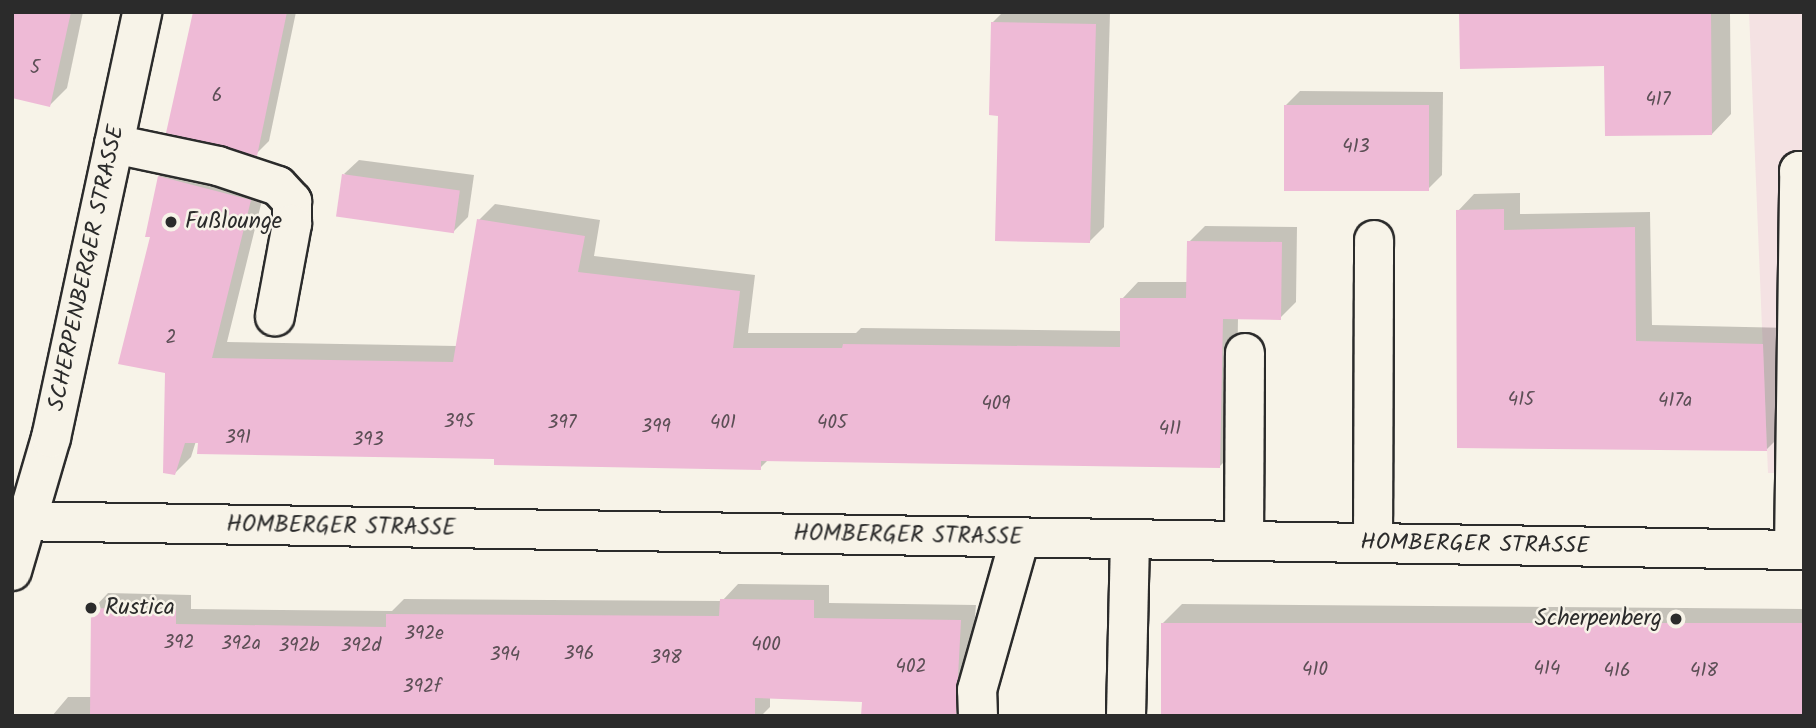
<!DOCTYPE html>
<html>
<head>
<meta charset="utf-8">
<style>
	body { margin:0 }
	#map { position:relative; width:1816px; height:728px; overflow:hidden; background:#f7f3e8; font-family:Kalam,sans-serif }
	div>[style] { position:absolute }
	.built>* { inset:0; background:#f4e2e3 }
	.shadow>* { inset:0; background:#0003 }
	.building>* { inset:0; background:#eebad6; transform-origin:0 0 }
	.roads { filter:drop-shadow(2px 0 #2b2b2b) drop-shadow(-2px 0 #2b2b2b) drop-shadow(0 2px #2b2b2b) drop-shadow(0 -2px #2b2b2b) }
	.minor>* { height:38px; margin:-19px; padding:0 19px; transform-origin:19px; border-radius:19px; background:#f7f3e8 }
	.major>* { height:38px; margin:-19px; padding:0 19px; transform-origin:19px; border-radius:19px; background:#f7f3e8 }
	.dots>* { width:19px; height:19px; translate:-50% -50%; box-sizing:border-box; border:4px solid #f7f3e8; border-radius:50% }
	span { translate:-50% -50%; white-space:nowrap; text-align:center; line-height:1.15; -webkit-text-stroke:5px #f7f3e8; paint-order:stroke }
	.number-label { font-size:19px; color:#5c4f56 }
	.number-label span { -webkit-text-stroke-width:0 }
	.poi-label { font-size:23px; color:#2b2b2b }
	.left { translate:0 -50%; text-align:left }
	.right { translate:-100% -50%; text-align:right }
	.street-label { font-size:23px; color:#2b2b2b }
	.frame { position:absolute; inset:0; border:14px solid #2b2b2b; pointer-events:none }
</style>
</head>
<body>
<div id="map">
	<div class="built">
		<div style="clip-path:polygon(1749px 12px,1804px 12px,1804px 473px,1768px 473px)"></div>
	</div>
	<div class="shadow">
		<div style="clip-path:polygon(12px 12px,83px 12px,67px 88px,50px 105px)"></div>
		<div style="clip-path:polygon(195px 12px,296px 12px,269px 141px,256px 154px)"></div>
		<div style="clip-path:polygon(1003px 12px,1110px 12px,1104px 227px,1089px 242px,1000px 114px,993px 22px)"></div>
		<div style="clip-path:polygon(1461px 12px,1730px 12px,1731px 114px,1712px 134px,1606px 64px)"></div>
		<div style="clip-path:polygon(1300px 91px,1443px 92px,1442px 175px,1427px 190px,1285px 106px)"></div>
		<div style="clip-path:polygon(175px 160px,266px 184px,227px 342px,457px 346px,479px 220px,495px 204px,600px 220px,594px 256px,755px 275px,748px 333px,856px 333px,861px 328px,1122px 331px,1122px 299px,1138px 282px,1188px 282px,1189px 242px,1205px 226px,1297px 227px,1296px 302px,1280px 318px,1238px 318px,1236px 450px,1220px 466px,768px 460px,760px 468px,196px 441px,191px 457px,175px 473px,152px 235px,159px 176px)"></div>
		<div style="clip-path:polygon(359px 160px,474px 175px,468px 217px,453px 232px,344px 174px)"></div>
		<div style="clip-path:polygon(1520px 193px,1520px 214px,1650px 212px,1652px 325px,1790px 328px,1783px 433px,1767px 449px,1458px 211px,1474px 194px)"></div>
		<div style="clip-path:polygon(738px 584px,829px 585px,829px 603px,976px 605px,970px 674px,974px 716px,863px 716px,863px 700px,770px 697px,770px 707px,761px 716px,52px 716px,68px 697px,91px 697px,93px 609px,108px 593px,191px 595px,191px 609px,392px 611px,404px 599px,722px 601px)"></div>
		<div style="clip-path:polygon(1182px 604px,1804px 609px,1804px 716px,1162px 624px)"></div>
	</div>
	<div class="building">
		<div style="clip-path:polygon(12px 12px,71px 12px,50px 107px,12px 98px)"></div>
		<div style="clip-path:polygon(193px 12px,287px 12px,257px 156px,166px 133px)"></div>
		<div style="clip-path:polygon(1459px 12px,1711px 12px,1712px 135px,1605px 136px,1604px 66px,1460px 69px)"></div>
		<div style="clip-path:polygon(991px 22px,1096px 24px,1090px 243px,995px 241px,998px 116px,989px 115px)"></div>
		<div style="left:1284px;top:105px;width:145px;height:86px"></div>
		<div style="left:342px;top:174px;width:119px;height:43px;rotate:8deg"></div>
		<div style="clip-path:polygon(158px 176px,251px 200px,212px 358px,453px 362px,477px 219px,585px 236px,578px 272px,740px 291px,733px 348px,842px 348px,843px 344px,1120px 347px,1120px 298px,1186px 298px,1187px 241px,1282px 242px,1281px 320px,1223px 319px,1220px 468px,761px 461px,761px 470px,494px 465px,494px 459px,197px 454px,198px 443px,185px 443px,175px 475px,163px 473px,165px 373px,118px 364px,150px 237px,145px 237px)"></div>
		<div style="clip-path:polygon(1504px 209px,1504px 230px,1635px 227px,1636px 341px,1763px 344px,1767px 451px,1457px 448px,1456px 210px)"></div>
		<div style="clip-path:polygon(720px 599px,814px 600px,814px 618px,961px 620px,956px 716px,861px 716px,862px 702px,755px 698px,755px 716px,90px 716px,91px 608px,176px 610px,176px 624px,386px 627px,386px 614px,719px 616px)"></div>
		<div style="left:1161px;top:623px;width:643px;height:93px"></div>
	</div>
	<div class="roads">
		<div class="minor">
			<div style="left:114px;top:144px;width:106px;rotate:11.9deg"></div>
			<div style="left:218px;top:166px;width:63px;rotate:18.4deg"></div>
			<div style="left:278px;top:186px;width:21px;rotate:47deg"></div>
			<div style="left:292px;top:201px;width:23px;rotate:90deg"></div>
			<div style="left:292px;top:224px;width:94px;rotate:100.5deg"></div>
			<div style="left:1244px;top:541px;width:188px;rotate:-89.7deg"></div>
			<div style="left:1373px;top:543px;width:303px;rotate:-89.8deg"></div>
			<div style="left:1794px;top:550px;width:379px;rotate:-89.2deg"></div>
			<div style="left:1799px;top:171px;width:5px"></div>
			<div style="left:12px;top:571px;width:139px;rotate:-73.7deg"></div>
			<div style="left:51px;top:438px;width:436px;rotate:-77.9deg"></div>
			<div style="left:978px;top:716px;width:26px;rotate:-92deg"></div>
			<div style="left:977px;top:690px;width:158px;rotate:-74.2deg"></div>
			<div style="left:1126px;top:716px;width:176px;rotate:-88.7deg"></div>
		</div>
		<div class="major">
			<div style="left:12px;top:521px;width:1792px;rotate:0.93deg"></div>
		</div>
	</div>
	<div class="dots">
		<div style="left:171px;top:222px;background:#2b2b2b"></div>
		<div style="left:91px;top:608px;background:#2b2b2b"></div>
		<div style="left:1676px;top:619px;background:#2b2b2b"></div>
	</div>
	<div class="number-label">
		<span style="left:35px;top:69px">5</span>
		<span style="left:217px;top:97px">6</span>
		<span style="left:1658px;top:101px">417</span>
		<span style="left:1356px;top:148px">413</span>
		<span style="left:171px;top:339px">2</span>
		<span style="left:1521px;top:401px">415</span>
		<span style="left:1675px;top:402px">417a</span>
		<span style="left:996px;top:405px">409</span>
		<span style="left:459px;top:423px">395</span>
		<span style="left:562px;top:424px">397</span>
		<span style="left:723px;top:424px">401</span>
		<span style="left:832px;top:424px">405</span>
		<span style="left:656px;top:428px">399</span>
		<span style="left:1170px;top:430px">411</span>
		<span style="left:238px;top:439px">391</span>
		<span style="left:368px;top:441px">393</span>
		<span style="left:424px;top:635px">392e</span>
		<span style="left:179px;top:644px">392</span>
		<span style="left:241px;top:645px">392a</span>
		<span style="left:766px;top:646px">400</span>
		<span style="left:299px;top:647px">392b</span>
		<span style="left:361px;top:647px">392d</span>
		<span style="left:579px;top:655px">396</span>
		<span style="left:505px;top:656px">394</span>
		<span style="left:666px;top:659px">398</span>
		<span style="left:911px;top:668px">402</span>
		<span style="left:1547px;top:670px">414</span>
		<span style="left:1315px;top:671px">410</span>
		<span style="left:1617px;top:672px">416</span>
		<span style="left:1704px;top:672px">418</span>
		<span style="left:422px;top:688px">392f</span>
	</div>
	<div class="poi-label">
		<span class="left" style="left:185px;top:222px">Fußlounge</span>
		<span class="left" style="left:105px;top:608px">Rustica</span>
		<span class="right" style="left:1662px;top:619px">Scherpenberg</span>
	</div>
	<div class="street-label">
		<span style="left:87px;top:268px;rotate:-78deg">SCHERPENBERGER STRASSE</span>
		<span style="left:341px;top:527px;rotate:1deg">HOMBERGER STRASSE</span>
		<span style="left:908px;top:536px;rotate:1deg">HOMBERGER STRASSE</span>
		<span style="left:1475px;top:545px;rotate:1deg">HOMBERGER STRASSE</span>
	</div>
	<div class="frame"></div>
</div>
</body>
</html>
